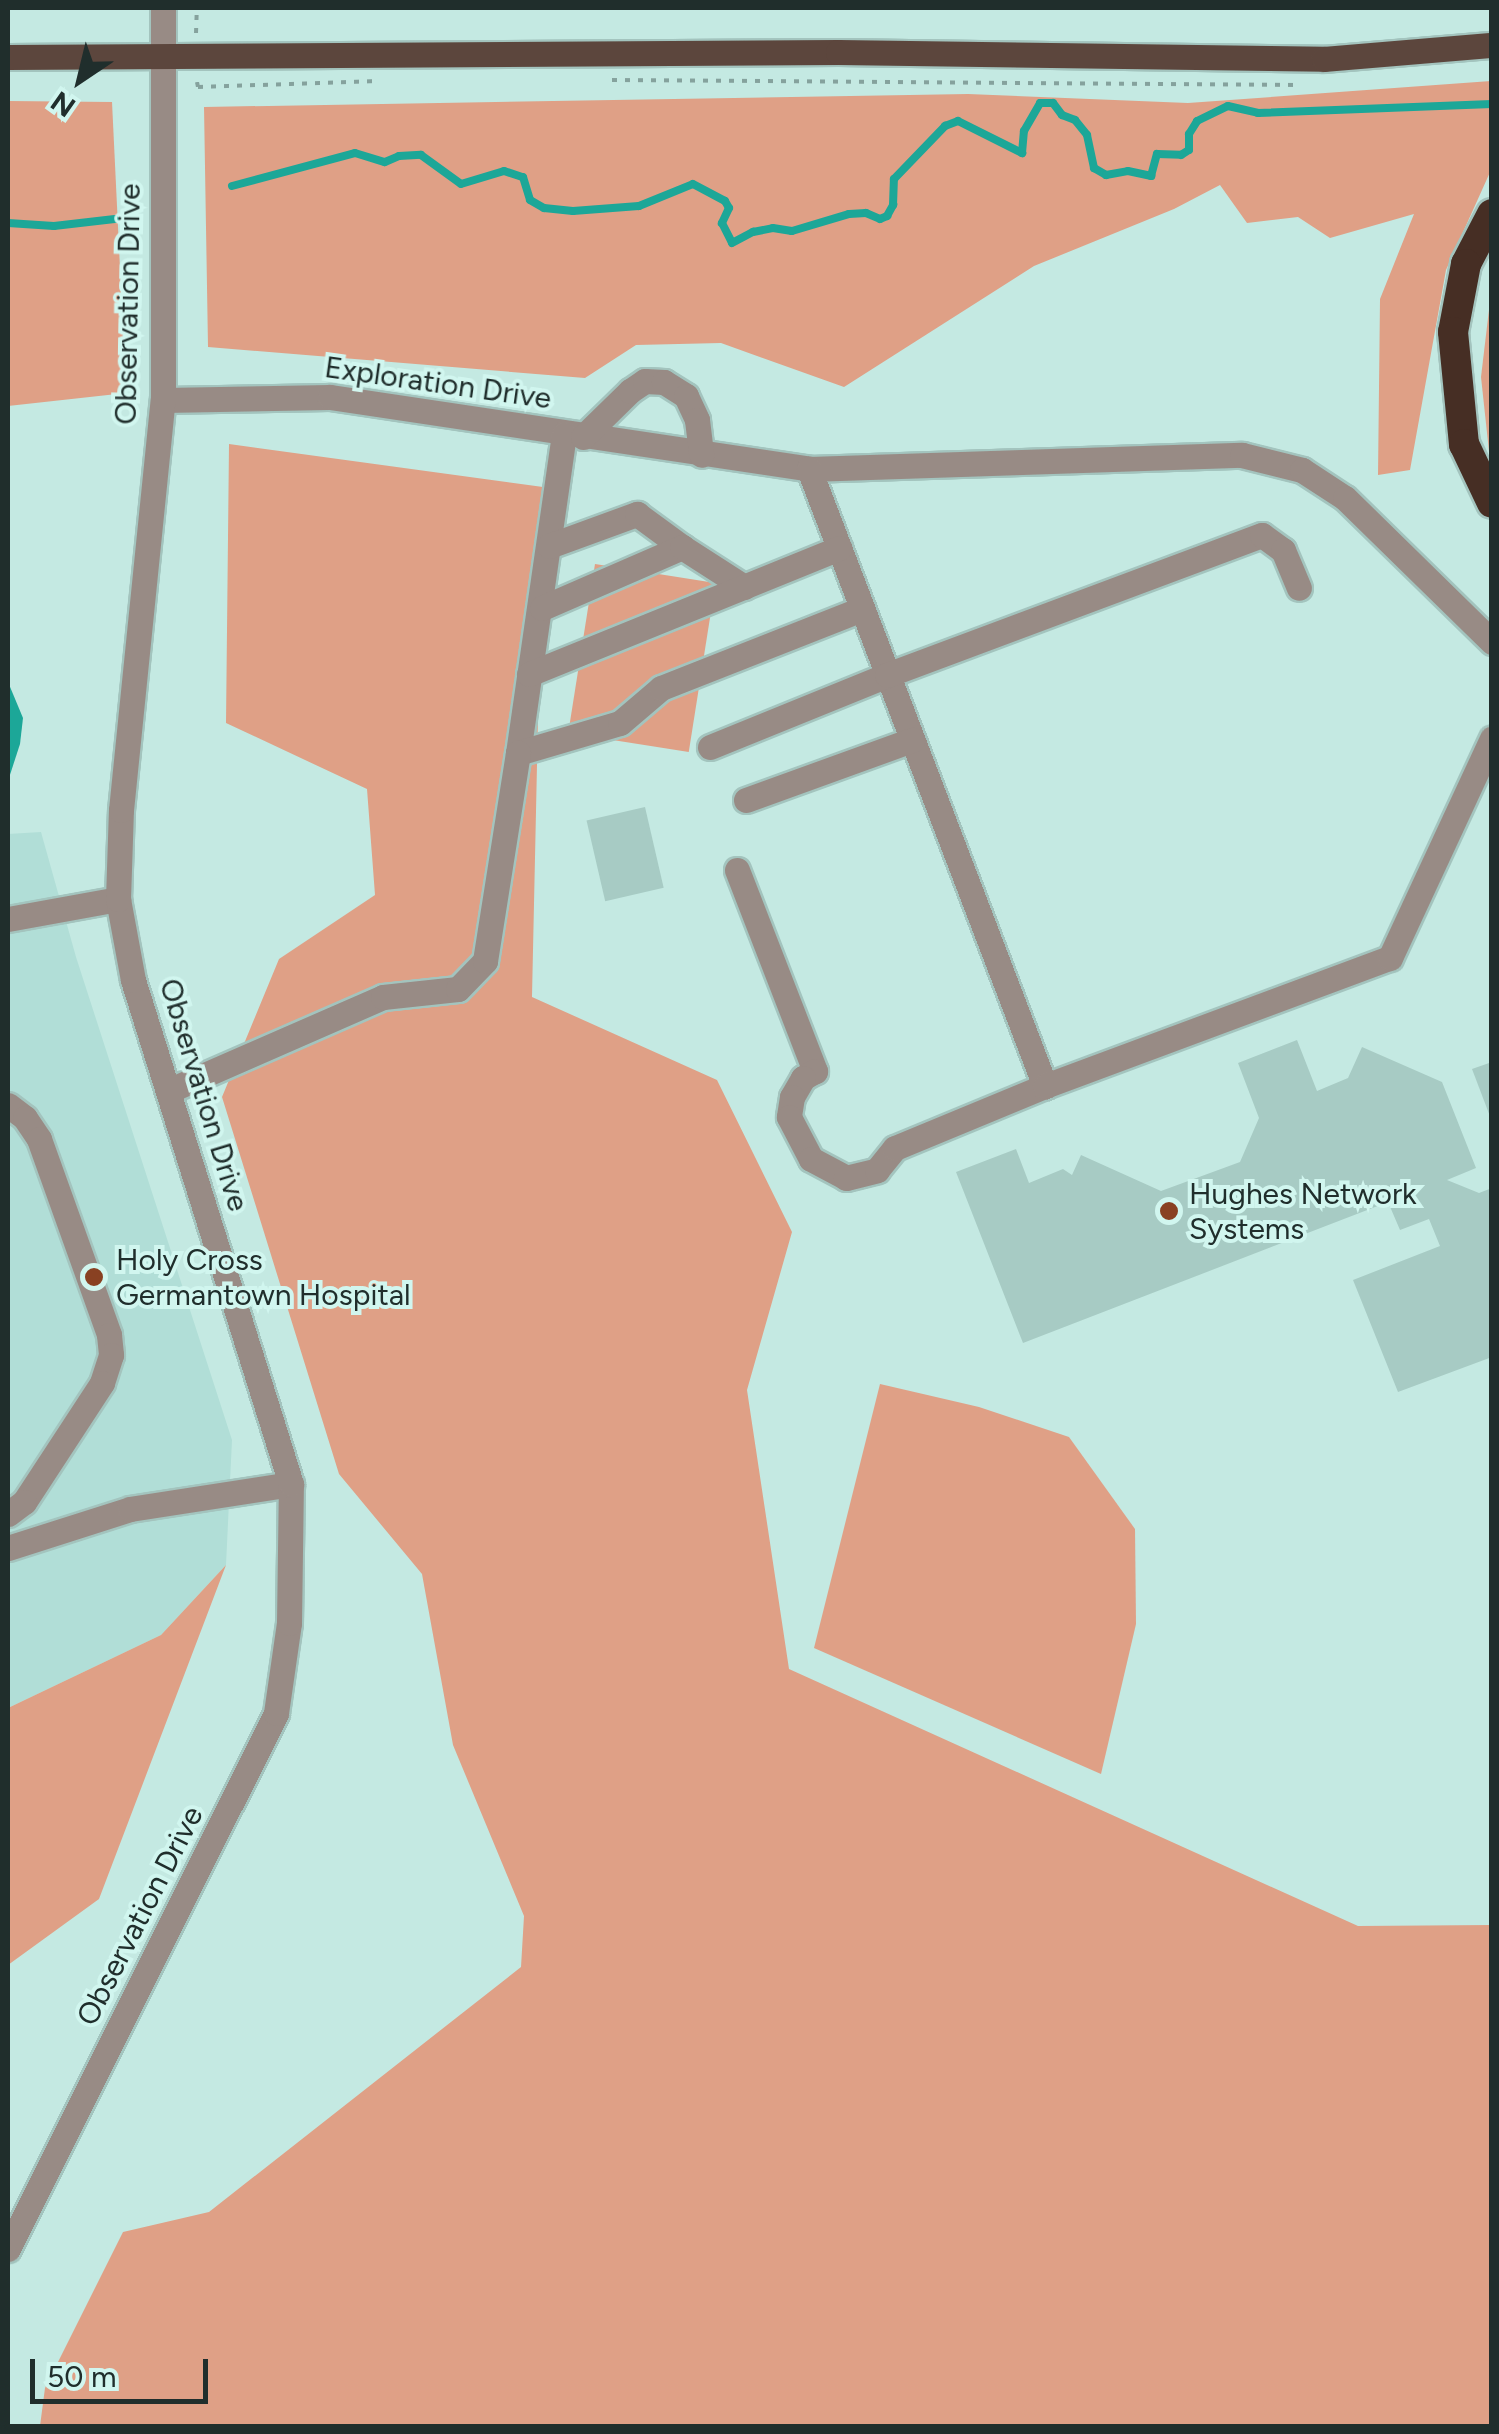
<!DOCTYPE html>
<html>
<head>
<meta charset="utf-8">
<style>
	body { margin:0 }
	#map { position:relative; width:1499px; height:2434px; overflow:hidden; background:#c4e9e2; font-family:Figtree,sans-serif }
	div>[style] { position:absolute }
	.built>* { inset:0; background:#b1ded7 }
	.green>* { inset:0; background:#dfa086; transform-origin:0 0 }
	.water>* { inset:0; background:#1ca798 }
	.stream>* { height:8px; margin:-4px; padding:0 4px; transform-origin:4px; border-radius:4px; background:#1ca798 }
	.building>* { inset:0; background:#a7cbc4; transform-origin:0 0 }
	.path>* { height:4px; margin-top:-2px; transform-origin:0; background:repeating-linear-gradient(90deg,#85a29d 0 5px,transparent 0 13px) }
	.roads { filter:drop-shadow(2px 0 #a3c4be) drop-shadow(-2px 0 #a3c4be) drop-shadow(0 2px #a3c4be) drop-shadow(0 -2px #a3c4be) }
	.minor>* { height:25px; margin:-12.5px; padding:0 12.5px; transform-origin:12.5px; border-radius:12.5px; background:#988b85 }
	.major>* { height:25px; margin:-12.5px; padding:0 12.5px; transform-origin:12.5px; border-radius:12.5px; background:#5c463d }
	.highway>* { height:30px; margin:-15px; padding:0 15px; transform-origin:15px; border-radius:15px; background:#462e24 }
	.dots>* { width:28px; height:28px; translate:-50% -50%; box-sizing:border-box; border:5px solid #d1f6ef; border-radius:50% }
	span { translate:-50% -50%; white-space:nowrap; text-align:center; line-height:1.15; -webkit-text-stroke:8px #d1f6ef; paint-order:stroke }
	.street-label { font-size:30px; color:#202e2c }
	.poi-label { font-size:30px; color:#202e2c }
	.left { translate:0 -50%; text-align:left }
	.frame { position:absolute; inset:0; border:10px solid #202e2c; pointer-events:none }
	.north { position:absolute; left:30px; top:30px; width:100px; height:100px; -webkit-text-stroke:8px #d1f6ef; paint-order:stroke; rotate:215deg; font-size:28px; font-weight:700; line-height:40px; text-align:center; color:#202e2c }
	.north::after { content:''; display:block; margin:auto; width:35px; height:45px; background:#202e2c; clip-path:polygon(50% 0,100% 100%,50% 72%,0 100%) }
	.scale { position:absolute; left:30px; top:2359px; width:178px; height:45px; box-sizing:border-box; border:5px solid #202e2c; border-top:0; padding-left:12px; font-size:30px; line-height:35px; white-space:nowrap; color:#202e2c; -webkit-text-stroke:8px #d1f6ef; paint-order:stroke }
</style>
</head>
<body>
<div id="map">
	<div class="built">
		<div style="clip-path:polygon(41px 832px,76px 957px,232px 1440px,226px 1565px,161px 1635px,8px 1708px,8px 834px)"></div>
	</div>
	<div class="green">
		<div style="clip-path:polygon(1491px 81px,1491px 170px,1446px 270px,1410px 470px,1378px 475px,1380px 299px,1414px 214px,1330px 238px,1298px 217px,1247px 223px,1220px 185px,1174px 209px,1034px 266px,844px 387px,721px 343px,636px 345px,585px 378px,208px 347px,204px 107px,968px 94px,1188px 103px)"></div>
		<div style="clip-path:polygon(8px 101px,112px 102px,126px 393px,8px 406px)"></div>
		<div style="clip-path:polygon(1491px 293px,1491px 470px,1481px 377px)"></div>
		<div style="clip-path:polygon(229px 444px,543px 487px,532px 997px,717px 1080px,792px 1232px,747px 1390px,789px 1669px,1358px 1926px,1491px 1925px,1491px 2426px,40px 2426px,45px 2388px,123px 2232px,209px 2212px,521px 1967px,524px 1916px,453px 1745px,422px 1574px,339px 1474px,222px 1097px,279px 959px,375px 895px,367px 789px,226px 723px)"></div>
		<div style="left:595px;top:564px;width:122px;height:171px;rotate:9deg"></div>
		<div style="clip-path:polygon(880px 1384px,979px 1407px,1069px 1437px,1135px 1529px,1136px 1624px,1101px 1774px,814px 1648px)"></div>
		<div style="clip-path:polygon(226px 1565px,99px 1899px,8px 1965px,8px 1708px,161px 1635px)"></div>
	</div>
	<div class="water">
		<div style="clip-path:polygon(8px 682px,23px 718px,20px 744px,8px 781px)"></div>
	</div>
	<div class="stream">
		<div style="left:232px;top:186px;width:127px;rotate:-15deg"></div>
		<div style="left:355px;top:153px;width:31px;rotate:17deg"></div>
		<div style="left:385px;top:162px;width:15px;rotate:-23deg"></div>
		<div style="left:399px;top:156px;width:22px;rotate:-3deg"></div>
		<div style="left:421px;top:155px;width:49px;rotate:35.9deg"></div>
		<div style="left:461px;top:184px;width:45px;rotate:-16.8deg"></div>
		<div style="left:504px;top:171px;width:20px;rotate:18deg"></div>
		<div style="left:523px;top:177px;width:24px;rotate:73deg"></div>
		<div style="left:530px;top:200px;width:16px;rotate:30deg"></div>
		<div style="left:544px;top:208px;width:29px;rotate:6deg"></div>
		<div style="left:573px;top:211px;width:66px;rotate:-4.3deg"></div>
		<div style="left:639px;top:206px;width:58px;rotate:-22.2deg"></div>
		<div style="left:693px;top:184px;width:36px;rotate:28deg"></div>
		<div style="left:725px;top:201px;width:8px;rotate:60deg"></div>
		<div style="left:729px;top:208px;width:17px;rotate:115deg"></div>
		<div style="left:722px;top:223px;width:22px;rotate:63deg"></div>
		<div style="left:732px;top:243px;width:24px;rotate:-28deg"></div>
		<div style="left:753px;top:232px;width:20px;rotate:-11deg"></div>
		<div style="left:773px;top:228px;width:19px;rotate:9deg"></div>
		<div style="left:792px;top:231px;width:59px;rotate:-16.6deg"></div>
		<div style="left:849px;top:214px;width:17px;rotate:-3deg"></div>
		<div style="left:866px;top:213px;width:15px;rotate:23deg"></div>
		<div style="left:880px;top:219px;width:8px;rotate:-23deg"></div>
		<div style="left:887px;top:216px;width:13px;rotate:-61deg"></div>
		<div style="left:893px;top:205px;width:26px;rotate:-88deg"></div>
		<div style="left:894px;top:179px;width:74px;rotate:-46.1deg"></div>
		<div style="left:945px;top:126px;width:14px;rotate:-21deg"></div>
		<div style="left:958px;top:121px;width:72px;rotate:26.6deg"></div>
		<div style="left:1022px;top:153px;width:22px;rotate:-85deg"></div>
		<div style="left:1024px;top:131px;width:32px;rotate:-60deg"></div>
		<div style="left:1040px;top:103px;width:13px"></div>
		<div style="left:1053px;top:103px;width:15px;rotate:53deg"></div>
		<div style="left:1062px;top:115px;width:14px;rotate:21deg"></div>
		<div style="left:1075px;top:120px;width:19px;rotate:51deg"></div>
		<div style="left:1087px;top:135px;width:34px;rotate:78deg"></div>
		<div style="left:1094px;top:168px;width:14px;rotate:30deg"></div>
		<div style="left:1106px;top:175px;width:22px;rotate:-10deg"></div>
		<div style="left:1128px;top:171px;width:24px;rotate:12deg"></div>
		<div style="left:1151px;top:176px;width:23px;rotate:-75deg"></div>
		<div style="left:1157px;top:154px;width:24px;rotate:2deg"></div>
		<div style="left:1181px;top:155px;width:9px;rotate:-32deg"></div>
		<div style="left:1189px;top:150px;width:16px;rotate:-90deg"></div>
		<div style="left:1189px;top:134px;width:15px;rotate:-58deg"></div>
		<div style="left:1197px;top:121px;width:34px;rotate:-26deg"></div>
		<div style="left:1228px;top:106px;width:31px;rotate:13deg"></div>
		<div style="left:1258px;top:113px;width:234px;rotate:-2.2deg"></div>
		<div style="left:8px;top:223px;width:46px;rotate:3.7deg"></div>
		<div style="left:54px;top:226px;width:61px;rotate:-6.5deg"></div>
	</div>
	<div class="building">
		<div style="left:645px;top:807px;width:83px;height:60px;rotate:77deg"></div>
		<div style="clip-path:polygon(1297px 1040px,1317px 1091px,1348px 1078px,1362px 1047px,1442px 1082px,1476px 1168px,1447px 1180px,1479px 1193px,1492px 1188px,1492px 1357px,1398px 1392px,1353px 1280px,1440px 1246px,1429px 1219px,1400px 1230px,1388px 1202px,1023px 1343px,956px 1172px,1016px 1149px,1029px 1183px,1063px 1169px,1072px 1175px,1081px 1155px,1161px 1191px,1240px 1162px,1259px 1118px,1238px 1063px)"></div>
		<div style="clip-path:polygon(1492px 1062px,1492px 1119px,1491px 1119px,1472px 1069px)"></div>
	</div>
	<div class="path">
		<div style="left:196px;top:33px;width:25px;rotate:-88deg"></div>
		<div style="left:612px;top:80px;width:686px;rotate:0.42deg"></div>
		<div style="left:197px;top:82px;width:5px;rotate:79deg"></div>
		<div style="left:198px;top:87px;width:180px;rotate:-1.9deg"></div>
	</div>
	<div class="roads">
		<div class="minor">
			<div style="left:163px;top:400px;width:167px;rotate:-1deg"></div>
			<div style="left:330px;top:397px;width:484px;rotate:8.5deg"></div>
			<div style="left:809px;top:469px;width:433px;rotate:-1.9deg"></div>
			<div style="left:1242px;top:455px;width:62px;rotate:14deg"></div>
			<div style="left:1302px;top:470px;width:51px;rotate:33.1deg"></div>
			<div style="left:1345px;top:498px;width:206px;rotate:44.4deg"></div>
			<div style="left:564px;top:434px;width:322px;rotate:98.2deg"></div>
			<div style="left:518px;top:753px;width:106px;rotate:-16.4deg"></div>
			<div style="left:620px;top:723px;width:54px;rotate:-40.5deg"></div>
			<div style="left:661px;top:688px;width:216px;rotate:-21.5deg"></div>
			<div style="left:583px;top:437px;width:66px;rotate:-44.4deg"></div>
			<div style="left:630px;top:391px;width:18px;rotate:-34deg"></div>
			<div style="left:645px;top:381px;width:19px;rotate:3deg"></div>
			<div style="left:664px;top:382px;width:26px;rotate:32deg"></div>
			<div style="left:686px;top:396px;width:26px;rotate:65deg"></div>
			<div style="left:697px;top:420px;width:35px;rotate:83deg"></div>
			<div style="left:809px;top:469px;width:661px;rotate:69.07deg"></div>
			<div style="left:549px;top:546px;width:94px;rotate:-20deg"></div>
			<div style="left:637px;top:514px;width:56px;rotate:36.3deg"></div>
			<div style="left:542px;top:608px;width:153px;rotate:-23.5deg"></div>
			<div style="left:682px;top:547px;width:74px;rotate:32.8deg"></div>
			<div style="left:529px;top:674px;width:335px;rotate:-22.1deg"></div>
			<div style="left:710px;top:747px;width:191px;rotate:-22.1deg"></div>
			<div style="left:887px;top:675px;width:400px;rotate:-20.5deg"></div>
			<div style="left:1262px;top:535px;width:26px;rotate:36deg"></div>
			<div style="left:1283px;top:550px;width:41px;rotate:67.2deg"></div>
			<div style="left:746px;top:800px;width:177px;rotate:-19.9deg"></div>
			<div style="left:737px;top:870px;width:216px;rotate:68.8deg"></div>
			<div style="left:815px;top:1071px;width:14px;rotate:150deg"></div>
			<div style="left:803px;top:1078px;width:22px;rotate:120deg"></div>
			<div style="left:792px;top:1097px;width:20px;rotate:99deg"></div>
			<div style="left:789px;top:1117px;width:47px;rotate:62.4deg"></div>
			<div style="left:811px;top:1159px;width:40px;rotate:28deg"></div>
			<div style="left:846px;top:1178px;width:32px;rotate:-14deg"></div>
			<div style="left:877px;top:1170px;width:28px;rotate:-51deg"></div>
			<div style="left:895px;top:1148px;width:162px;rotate:-22.5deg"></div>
			<div style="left:1045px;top:1086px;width:368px;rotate:-20.4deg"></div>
			<div style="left:1390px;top:958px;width:242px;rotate:-65.1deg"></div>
			<div style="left:8px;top:919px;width:112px;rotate:-10.3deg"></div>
			<div style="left:168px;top:1091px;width:235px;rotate:-23.6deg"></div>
			<div style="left:383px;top:997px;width:75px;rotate:-6.1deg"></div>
			<div style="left:458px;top:989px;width:39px;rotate:-46deg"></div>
			<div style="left:485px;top:961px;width:211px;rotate:-81deg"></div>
			<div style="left:8px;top:1105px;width:21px;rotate:37deg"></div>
			<div style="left:25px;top:1118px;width:25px;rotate:56deg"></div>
			<div style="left:39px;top:1139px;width:208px;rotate:70.3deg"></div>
			<div style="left:109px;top:1335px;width:20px;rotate:84deg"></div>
			<div style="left:111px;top:1355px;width:29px;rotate:108deg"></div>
			<div style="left:102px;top:1383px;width:142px;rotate:123.2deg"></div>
			<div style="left:24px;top:1502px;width:20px;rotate:143deg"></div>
			<div style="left:8px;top:1548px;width:128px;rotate:-17.7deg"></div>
			<div style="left:130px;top:1509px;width:163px;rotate:-8.8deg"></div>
			<div style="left:8px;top:2249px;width:599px;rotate:-63.43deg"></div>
			<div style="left:276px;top:1713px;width:91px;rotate:-81.8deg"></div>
			<div style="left:289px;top:1623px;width:139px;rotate:-89.2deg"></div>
			<div style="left:291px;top:1484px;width:528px;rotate:-107.41deg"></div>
			<div style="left:133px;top:980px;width:82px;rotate:-100.5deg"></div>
			<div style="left:118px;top:899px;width:89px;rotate:-88.1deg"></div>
			<div style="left:121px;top:810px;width:412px;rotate:-84.2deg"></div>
			<div style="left:163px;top:400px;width:392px;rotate:-90deg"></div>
		</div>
		<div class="major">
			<div style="left:8px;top:57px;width:830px;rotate:-0.35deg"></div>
			<div style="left:838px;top:52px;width:486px;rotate:0.8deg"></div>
			<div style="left:1324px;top:59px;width:169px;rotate:-4.8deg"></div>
		</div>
		<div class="highway">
			<div style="left:1492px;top:214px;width:56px;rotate:117.5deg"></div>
			<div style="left:1466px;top:264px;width:69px;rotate:100.8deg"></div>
			<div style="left:1453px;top:332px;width:113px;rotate:84.4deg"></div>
			<div style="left:1464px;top:444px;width:65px;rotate:64.6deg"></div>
		</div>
	</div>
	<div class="dots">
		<div style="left:1169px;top:1211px;background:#894122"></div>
		<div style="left:94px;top:1277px;background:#894122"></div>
	</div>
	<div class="street-label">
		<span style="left:128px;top:304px;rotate:-89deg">Observation Drive</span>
		<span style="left:438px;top:383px;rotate:8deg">Exploration Drive</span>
		<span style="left:204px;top:1095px;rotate:73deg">Observation Drive</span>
		<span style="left:140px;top:1916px;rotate:-63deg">Observation Drive</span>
	</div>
	<div class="poi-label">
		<span class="left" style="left:1189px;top:1211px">Hughes Network<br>Systems</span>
		<span class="left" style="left:116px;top:1277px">Holy Cross<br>Germantown Hospital</span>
	</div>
	<div class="frame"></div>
	<div class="north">N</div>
	<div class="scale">50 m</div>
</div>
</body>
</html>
